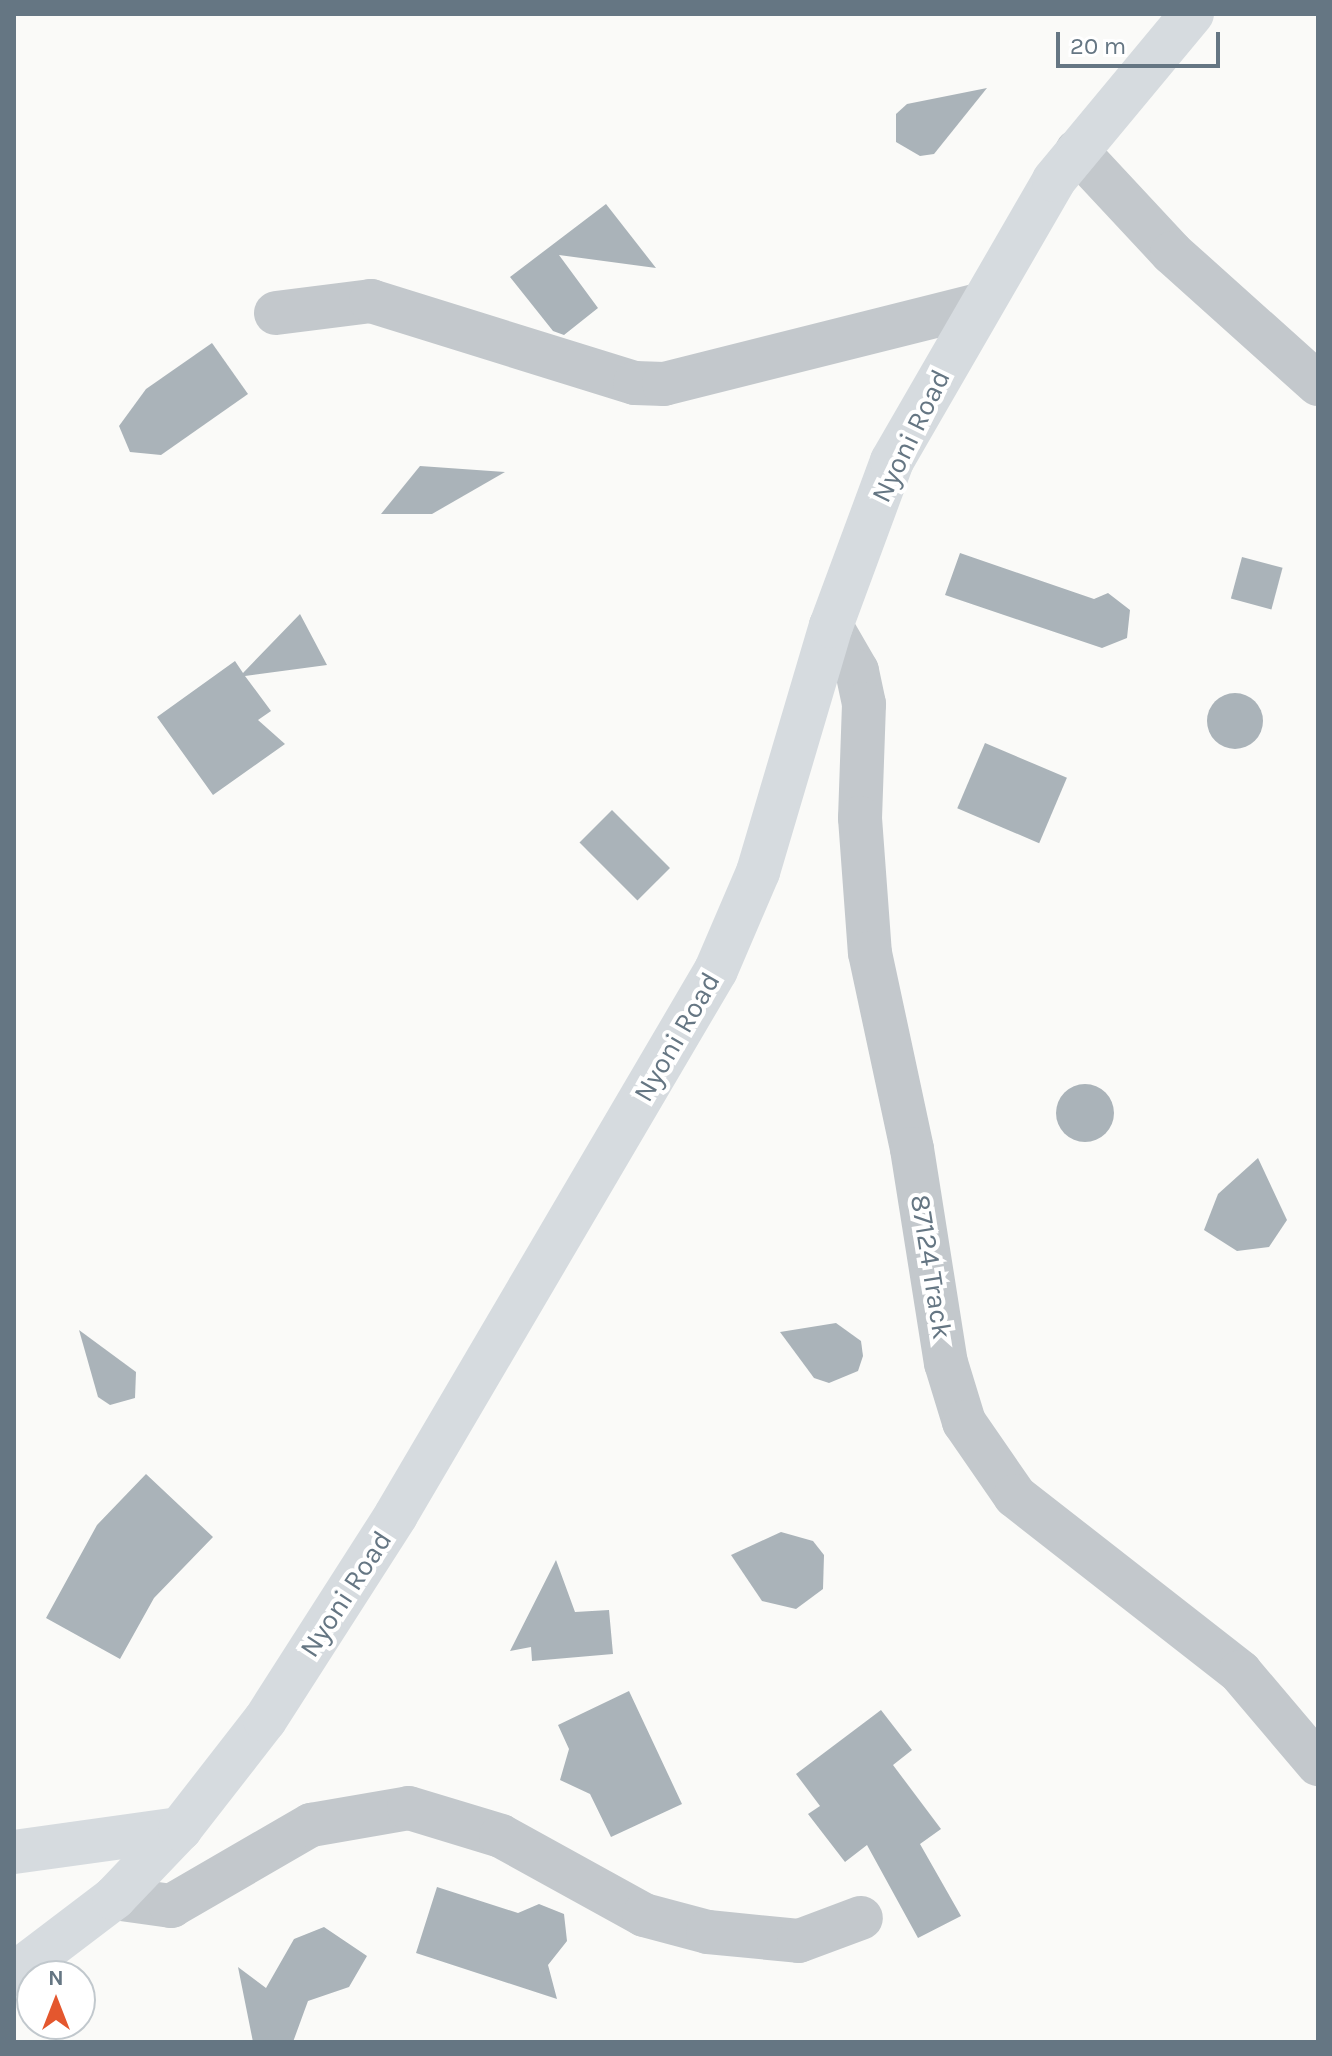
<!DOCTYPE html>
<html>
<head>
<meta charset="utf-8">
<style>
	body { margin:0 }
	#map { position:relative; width:1332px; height:2056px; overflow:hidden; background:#fafaf8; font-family:Karla,sans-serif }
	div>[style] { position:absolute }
	.building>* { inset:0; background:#aab3b9; transform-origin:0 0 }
	.round { border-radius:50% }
	.street>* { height:44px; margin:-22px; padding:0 22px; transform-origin:22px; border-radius:22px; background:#c3c8cc }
	.secondary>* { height:44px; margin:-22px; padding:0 22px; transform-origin:22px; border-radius:22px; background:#d6dbdf }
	span { translate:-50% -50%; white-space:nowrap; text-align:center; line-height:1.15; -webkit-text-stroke:8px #fff; paint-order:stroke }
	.street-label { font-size:28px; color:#657683 }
	.frame { position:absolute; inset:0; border:16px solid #657683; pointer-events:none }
	.north { position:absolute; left:16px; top:1960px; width:80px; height:80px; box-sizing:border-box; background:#fff; border:2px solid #c1c8cd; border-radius:50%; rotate:0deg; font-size:22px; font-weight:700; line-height:32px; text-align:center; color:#657683 }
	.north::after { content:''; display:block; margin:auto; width:28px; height:36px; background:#e4572e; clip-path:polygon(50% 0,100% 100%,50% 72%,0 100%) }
	.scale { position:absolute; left:1056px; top:32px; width:164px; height:36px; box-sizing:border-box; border:4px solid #657683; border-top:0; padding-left:10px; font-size:24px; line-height:28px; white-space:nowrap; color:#657683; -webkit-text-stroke:6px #fff; paint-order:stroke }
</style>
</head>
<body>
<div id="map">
	<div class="building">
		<div style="clip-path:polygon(987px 88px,934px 154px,920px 156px,896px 142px,896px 114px,907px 104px)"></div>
		<div style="clip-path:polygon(606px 204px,656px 268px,559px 255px,598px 308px,564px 335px,553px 331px,510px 277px)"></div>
		<div style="clip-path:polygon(212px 343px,248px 394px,161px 455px,130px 452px,119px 426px,146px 389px)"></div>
		<div style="clip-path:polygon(420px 466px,505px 472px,432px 514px,381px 514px)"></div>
		<div style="clip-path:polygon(960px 553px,1094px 599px,1108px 593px,1130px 610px,1127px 638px,1102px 648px,945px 595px)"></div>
		<div style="left:1242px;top:557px;width:42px;height:43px;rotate:15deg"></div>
		<div style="clip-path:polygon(300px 614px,327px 665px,245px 676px,271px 711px,258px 720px,285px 744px,213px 795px,157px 717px,235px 661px,243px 673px)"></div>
		<div class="round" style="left:1207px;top:693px;width:56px;height:56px"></div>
		<div style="left:985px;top:743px;width:89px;height:71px;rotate:23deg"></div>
		<div style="left:612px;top:810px;width:82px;height:46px;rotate:45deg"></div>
		<div class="round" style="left:1056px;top:1084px;width:58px;height:58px"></div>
		<div style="clip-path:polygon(1258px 1158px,1287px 1220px,1269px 1247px,1237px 1251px,1204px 1230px,1218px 1194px)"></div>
		<div style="clip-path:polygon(836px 1323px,861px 1341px,863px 1356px,858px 1371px,829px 1383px,814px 1378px,780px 1332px)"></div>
		<div style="clip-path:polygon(79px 1330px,136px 1372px,135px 1398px,110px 1405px,98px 1397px)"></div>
		<div style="clip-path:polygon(146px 1474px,213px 1537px,154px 1598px,120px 1659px,46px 1618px,97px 1525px)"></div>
		<div style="clip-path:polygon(781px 1532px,813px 1541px,824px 1555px,823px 1589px,796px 1609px,762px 1601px,731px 1555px)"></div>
		<div style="clip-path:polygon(556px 1560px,575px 1612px,609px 1610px,613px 1654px,532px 1661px,531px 1647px,510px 1651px)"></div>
		<div style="clip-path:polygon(629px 1691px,682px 1804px,611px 1837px,590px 1794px,560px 1780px,569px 1749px,558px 1725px)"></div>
		<div style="clip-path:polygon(881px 1710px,912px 1750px,893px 1765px,941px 1829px,920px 1844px,961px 1916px,918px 1938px,867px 1845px,845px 1862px,808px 1814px,820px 1806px,796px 1774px)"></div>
		<div style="clip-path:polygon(437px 1887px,518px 1913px,539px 1904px,564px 1914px,567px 1941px,548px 1965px,557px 1999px,416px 1953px)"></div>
		<div style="clip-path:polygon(324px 1927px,367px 1956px,349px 1987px,308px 2001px,293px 2042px,253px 2042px,238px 1967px,266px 1988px,294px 1939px)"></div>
	</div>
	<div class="street">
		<div style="left:1077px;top:151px;width:139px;rotate:47deg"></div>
		<div style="left:1172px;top:253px;width:196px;rotate:41.9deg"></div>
		<div style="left:276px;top:313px;width:96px;rotate:-7.2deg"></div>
		<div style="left:371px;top:301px;width:276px;rotate:17.3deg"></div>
		<div style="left:635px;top:383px;width:29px;rotate:2deg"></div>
		<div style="left:664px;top:384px;width:325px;rotate:-14.1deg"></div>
		<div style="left:831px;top:626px;width:52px;rotate:60deg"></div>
		<div style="left:857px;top:671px;width:34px;rotate:78deg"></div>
		<div style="left:864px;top:704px;width:114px;rotate:92deg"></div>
		<div style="left:860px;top:818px;width:135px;rotate:85.8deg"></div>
		<div style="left:870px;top:953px;width:200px;rotate:77.9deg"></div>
		<div style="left:912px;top:1149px;width:217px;rotate:81deg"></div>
		<div style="left:946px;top:1363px;width:62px;rotate:73deg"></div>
		<div style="left:964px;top:1422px;width:90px;rotate:55.4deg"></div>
		<div style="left:1015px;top:1496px;width:286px;rotate:38deg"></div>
		<div style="left:1240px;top:1672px;width:121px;rotate:49.7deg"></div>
		<div style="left:114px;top:1898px;width:58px;rotate:8deg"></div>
		<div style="left:171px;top:1906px;width:162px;rotate:-30.1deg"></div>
		<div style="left:311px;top:1825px;width:99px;rotate:-9.8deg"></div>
		<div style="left:409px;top:1808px;width:96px;rotate:16.9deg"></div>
		<div style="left:501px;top:1836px;width:163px;rotate:28.9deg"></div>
		<div style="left:644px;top:1915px;width:66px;rotate:14.9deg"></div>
		<div style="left:708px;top:1932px;width:91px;rotate:5.6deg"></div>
		<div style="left:799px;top:1941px;width:66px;rotate:-20.4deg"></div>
	</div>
	<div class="secondary">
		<div style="left:14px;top:1852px;width:168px;rotate:-7.9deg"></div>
		<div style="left:14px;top:1974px;width:126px;rotate:-37.2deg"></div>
		<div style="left:114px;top:1898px;width:95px;rotate:-46.3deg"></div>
		<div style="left:180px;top:1829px;width:138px;rotate:-52.1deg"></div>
		<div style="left:265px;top:1720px;width:243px;rotate:-57.4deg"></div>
		<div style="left:396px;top:1515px;width:632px;rotate:-59.58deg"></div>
		<div style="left:716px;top:970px;width:107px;rotate:-66.8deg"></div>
		<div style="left:758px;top:872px;width:257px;rotate:-73.5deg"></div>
		<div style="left:831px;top:626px;width:176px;rotate:-69.7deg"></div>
		<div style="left:892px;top:461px;width:324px;rotate:-60deg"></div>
		<div style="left:1054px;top:180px;width:216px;rotate:-50.3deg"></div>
	</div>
	<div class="street-label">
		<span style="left:911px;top:436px;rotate:-64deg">Nyoni Road</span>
		<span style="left:677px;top:1037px;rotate:-60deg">Nyoni Road</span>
		<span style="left:931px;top:1267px;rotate:81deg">87124 Track</span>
		<span style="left:346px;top:1594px;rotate:-57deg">Nyoni Road</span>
	</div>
	<div class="frame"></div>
	<div class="north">N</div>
	<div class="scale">20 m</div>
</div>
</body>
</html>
